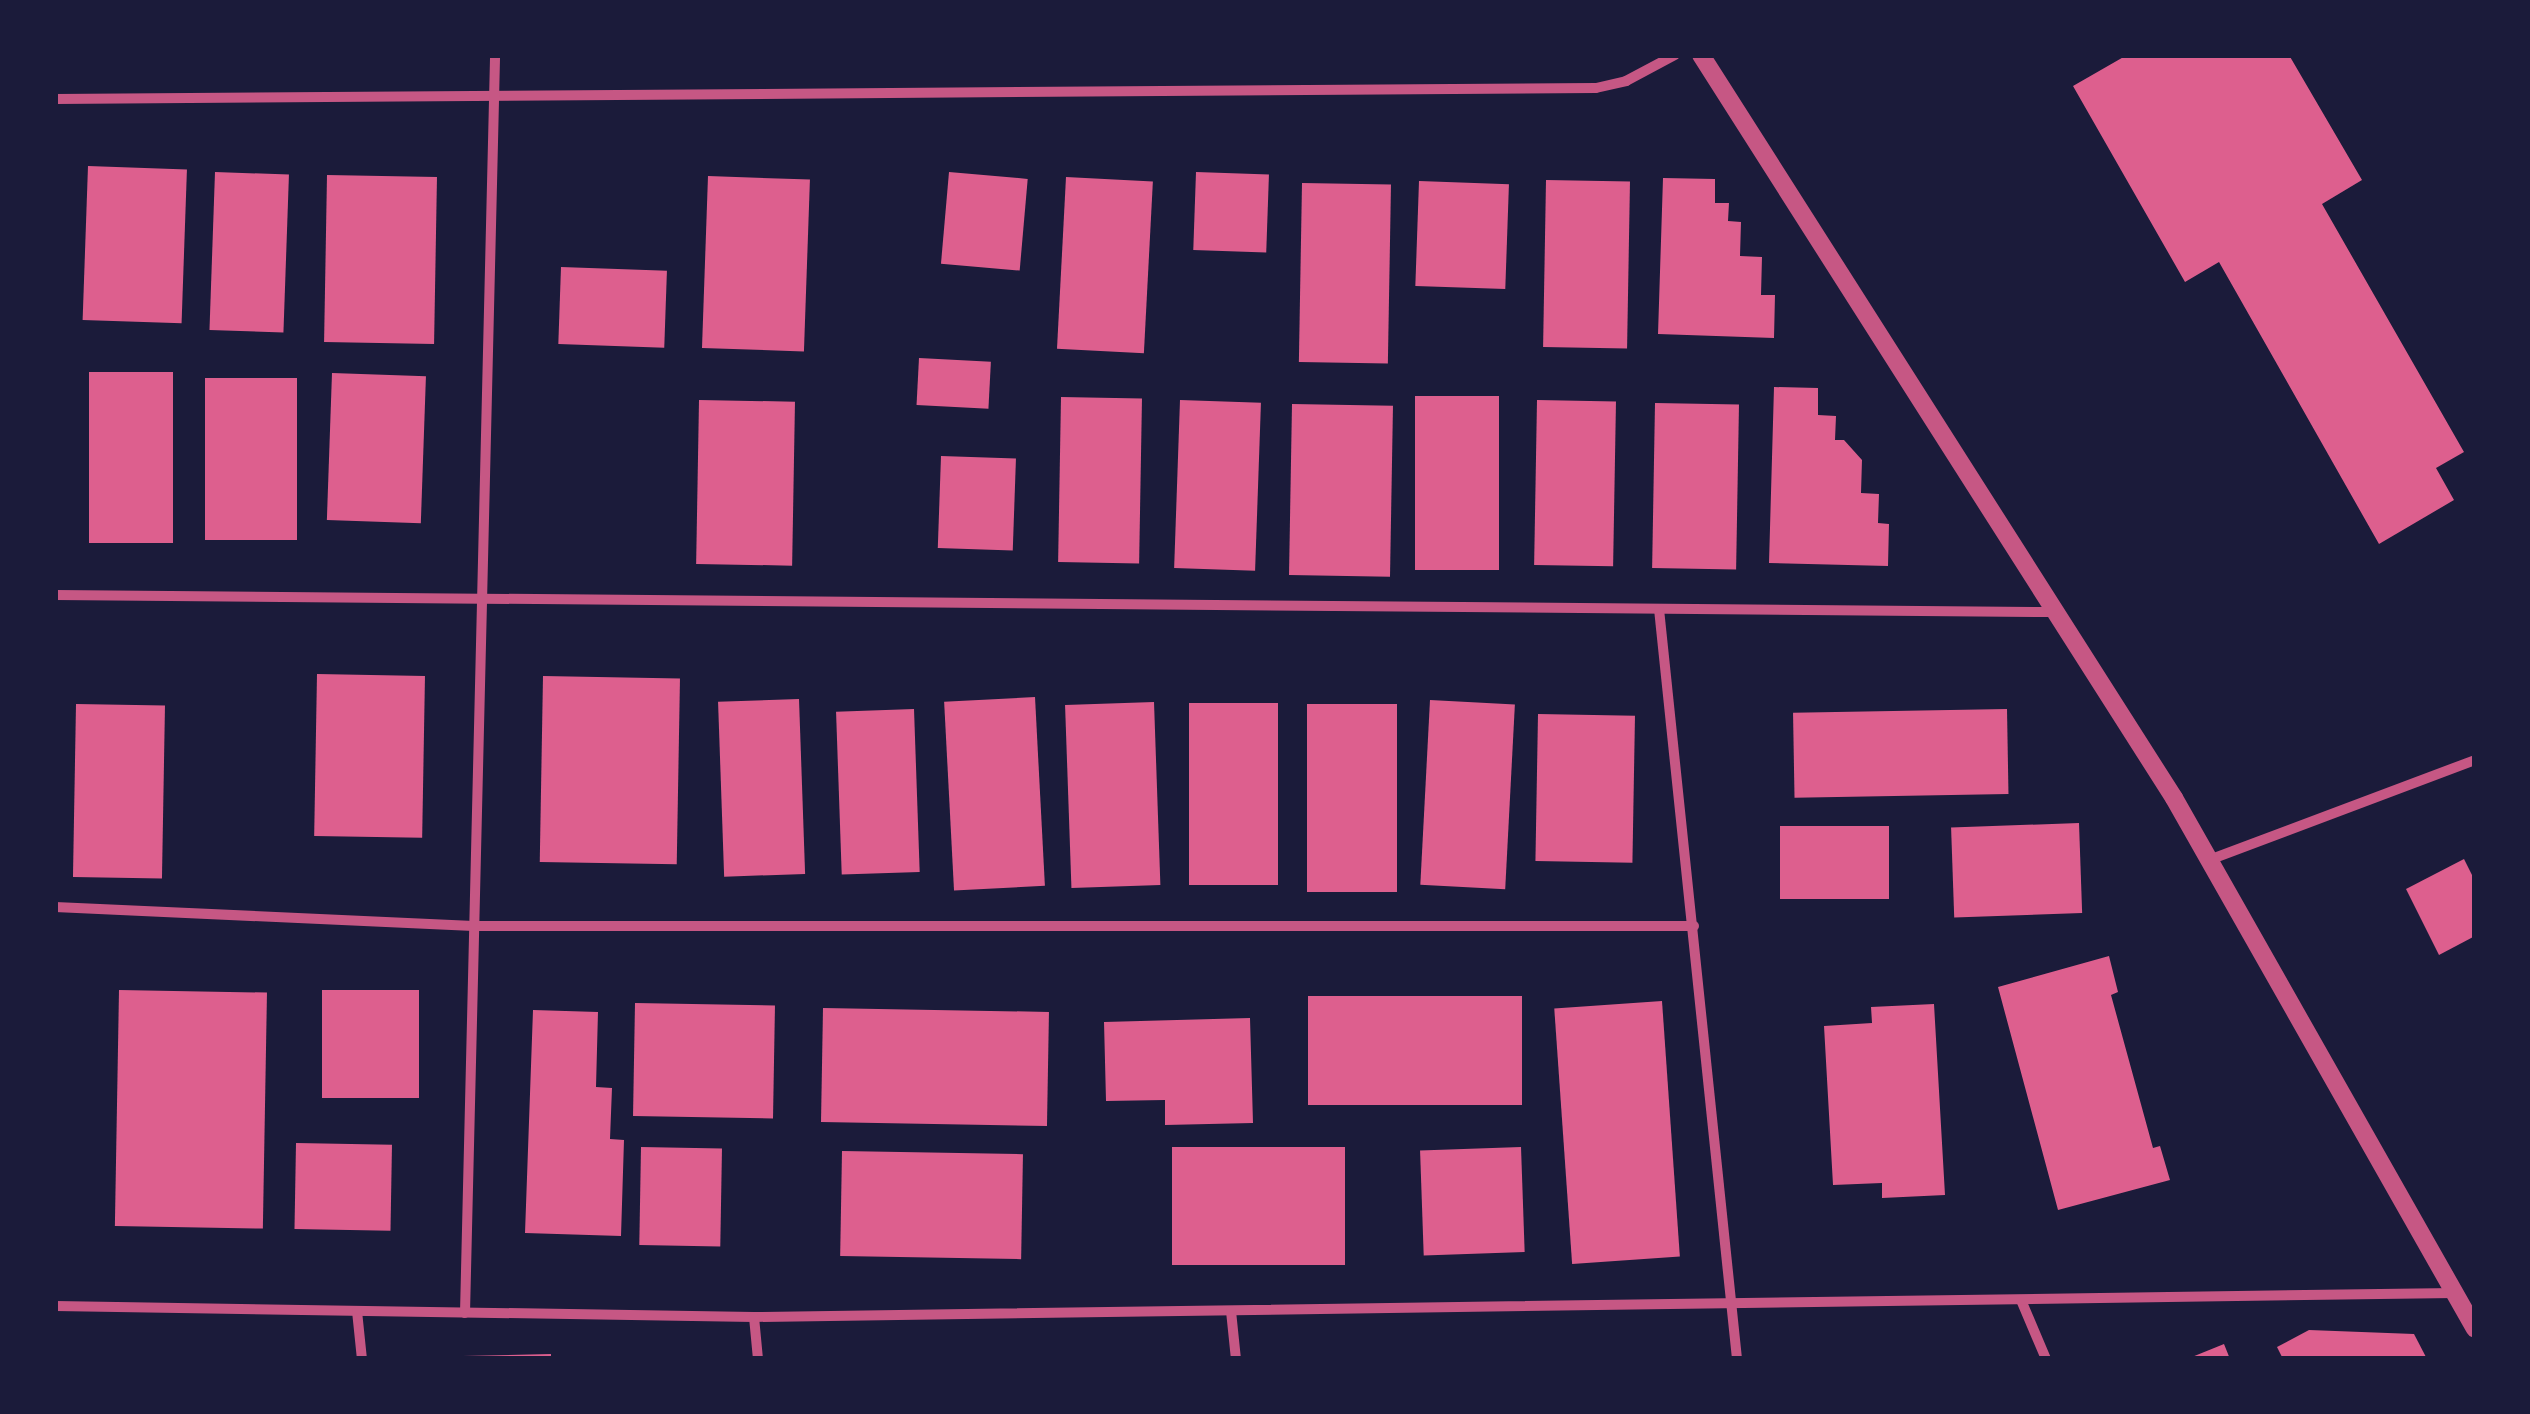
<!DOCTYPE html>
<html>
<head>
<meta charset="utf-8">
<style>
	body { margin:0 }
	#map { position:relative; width:2530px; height:1414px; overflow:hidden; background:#1b1b3a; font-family:Karla,sans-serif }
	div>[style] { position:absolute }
	.building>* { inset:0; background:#dd5f8e; transform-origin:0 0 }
	.minor>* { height:10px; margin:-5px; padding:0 5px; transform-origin:5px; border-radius:5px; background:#c65784 }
	.tertiary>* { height:18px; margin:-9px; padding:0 9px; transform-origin:9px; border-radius:9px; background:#c65784 }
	span { translate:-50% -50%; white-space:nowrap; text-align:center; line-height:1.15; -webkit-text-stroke:10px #1b1b3a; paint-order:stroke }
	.frame { position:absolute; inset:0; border:58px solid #1b1b3a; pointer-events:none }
</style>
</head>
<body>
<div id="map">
	<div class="building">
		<div style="clip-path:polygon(2127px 55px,2289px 55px,2362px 180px,2322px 204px,2464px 452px,2436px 468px,2454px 500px,2379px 544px,2219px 262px,2185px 282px,2073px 86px)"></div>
		<div style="left:88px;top:166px;width:99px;height:154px;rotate:2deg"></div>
		<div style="left:215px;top:172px;width:74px;height:158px;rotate:2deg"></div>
		<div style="left:949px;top:172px;width:79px;height:92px;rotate:5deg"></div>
		<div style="left:1196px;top:172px;width:73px;height:78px;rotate:2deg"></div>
		<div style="left:327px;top:175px;width:110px;height:167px;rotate:1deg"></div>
		<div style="left:708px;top:176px;width:102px;height:172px;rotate:2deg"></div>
		<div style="left:1066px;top:177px;width:87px;height:172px;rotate:3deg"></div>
		<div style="clip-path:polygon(1663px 178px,1715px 179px,1715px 203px,1729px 203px,1728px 221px,1741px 222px,1740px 256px,1762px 257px,1761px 295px,1775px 295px,1774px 338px,1658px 334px)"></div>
		<div style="left:1546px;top:180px;width:84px;height:167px;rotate:1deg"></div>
		<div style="left:1419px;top:181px;width:90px;height:105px;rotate:2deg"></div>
		<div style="left:1302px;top:183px;width:89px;height:179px;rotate:1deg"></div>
		<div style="left:561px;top:267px;width:106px;height:77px;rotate:2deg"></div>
		<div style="left:919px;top:358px;width:72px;height:47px;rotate:3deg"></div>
		<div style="left:173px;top:372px;width:171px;height:84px;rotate:90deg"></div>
		<div style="left:332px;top:373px;width:94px;height:147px;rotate:2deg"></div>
		<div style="left:205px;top:378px;width:92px;height:162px"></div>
		<div style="clip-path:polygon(1774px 387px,1818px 388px,1818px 415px,1836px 416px,1835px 440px,1844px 440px,1862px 460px,1861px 493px,1879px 494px,1878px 523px,1889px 524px,1888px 566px,1769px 563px)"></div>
		<div style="left:1415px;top:396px;width:84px;height:174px"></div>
		<div style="left:1061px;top:397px;width:81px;height:165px;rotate:1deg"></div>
		<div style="left:699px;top:400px;width:96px;height:164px;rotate:1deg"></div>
		<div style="left:1180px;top:400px;width:81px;height:168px;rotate:2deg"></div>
		<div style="left:1537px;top:400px;width:79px;height:165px;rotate:1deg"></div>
		<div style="left:1655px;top:403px;width:84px;height:165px;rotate:1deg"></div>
		<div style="left:1292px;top:404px;width:101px;height:171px;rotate:1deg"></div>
		<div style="left:941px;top:456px;width:75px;height:92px;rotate:2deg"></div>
		<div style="left:317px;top:674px;width:108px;height:162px;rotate:1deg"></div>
		<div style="left:543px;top:676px;width:137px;height:186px;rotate:1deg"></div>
		<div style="left:1035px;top:697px;width:189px;height:91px;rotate:87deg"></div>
		<div style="left:799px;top:699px;width:175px;height:81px;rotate:88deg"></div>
		<div style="left:1430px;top:700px;width:85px;height:185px;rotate:3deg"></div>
		<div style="left:1154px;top:702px;width:183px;height:89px;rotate:88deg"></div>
		<div style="left:1189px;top:703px;width:89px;height:182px"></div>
		<div style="left:76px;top:704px;width:89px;height:173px;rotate:1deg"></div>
		<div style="left:1307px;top:704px;width:90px;height:188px"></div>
		<div style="left:914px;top:709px;width:163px;height:78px;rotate:88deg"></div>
		<div style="left:2007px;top:709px;width:85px;height:214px;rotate:89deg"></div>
		<div style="left:1538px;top:714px;width:97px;height:147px;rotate:1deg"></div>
		<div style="left:2079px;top:823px;width:90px;height:128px;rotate:88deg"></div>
		<div style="left:1780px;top:826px;width:109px;height:73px"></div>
		<div style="clip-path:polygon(2464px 859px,2475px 881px,2475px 936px,2439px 955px,2406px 889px)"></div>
		<div style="clip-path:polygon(2109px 956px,2118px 992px,2111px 995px,2153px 1148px,2160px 1146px,2170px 1180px,2058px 1210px,1998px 987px)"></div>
		<div style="left:119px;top:990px;width:148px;height:236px;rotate:1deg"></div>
		<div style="left:322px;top:990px;width:97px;height:108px"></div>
		<div style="left:1522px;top:996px;width:109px;height:214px;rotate:90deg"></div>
		<div style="left:1662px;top:1001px;width:256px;height:108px;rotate:86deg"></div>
		<div style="left:635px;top:1003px;width:140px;height:113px;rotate:1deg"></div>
		<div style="clip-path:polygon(1934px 1004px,1945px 1195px,1882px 1198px,1882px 1183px,1833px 1185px,1824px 1026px,1872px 1023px,1871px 1007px)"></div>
		<div style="left:823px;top:1008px;width:226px;height:114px;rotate:1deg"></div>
		<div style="clip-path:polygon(533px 1010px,598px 1012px,596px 1087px,612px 1088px,610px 1139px,624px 1140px,621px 1236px,525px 1233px)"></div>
		<div style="clip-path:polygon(1250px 1018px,1253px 1123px,1165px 1125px,1165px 1100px,1106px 1101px,1104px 1022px)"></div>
		<div style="left:296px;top:1143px;width:96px;height:86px;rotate:1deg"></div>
		<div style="left:641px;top:1147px;width:81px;height:98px;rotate:1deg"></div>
		<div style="left:1172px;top:1147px;width:173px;height:118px"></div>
		<div style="left:1521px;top:1147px;width:105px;height:101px;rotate:88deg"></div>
		<div style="left:842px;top:1151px;width:181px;height:105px;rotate:1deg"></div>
		<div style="clip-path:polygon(2309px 1330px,2414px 1334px,2427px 1359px,2283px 1359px,2277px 1347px)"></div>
		<div style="clip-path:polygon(2224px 1344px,2230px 1359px,2187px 1359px)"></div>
		<div style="clip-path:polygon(551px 1354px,551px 1359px,463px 1359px,463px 1356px)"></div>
	</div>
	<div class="minor">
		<div style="left:55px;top:99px;width:1541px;rotate:-0.41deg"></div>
		<div style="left:1596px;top:88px;width:31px;rotate:-13deg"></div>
		<div style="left:1626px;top:81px;width:55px;rotate:-28deg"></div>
		<div style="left:55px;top:595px;width:1999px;rotate:0.49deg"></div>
		<div style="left:1659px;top:609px;width:754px;rotate:84.06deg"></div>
		<div style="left:2209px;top:860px;width:284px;rotate:-20.6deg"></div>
		<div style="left:55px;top:907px;width:419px;rotate:2.6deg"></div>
		<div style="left:474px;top:926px;width:1220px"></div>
		<div style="left:2021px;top:1300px;width:64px;rotate:67deg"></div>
		<div style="left:55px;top:1306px;width:699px;rotate:0.9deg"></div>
		<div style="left:754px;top:1317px;width:1701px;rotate:-0.81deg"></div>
		<div style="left:357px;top:1311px;width:48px;rotate:84.1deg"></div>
		<div style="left:1231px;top:1311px;width:48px;rotate:84.1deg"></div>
		<div style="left:465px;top:1313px;width:1258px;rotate:-88.63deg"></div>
		<div style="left:754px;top:1317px;width:42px;rotate:84.6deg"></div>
	</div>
	<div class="tertiary">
		<div style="left:1701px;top:55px;width:881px;rotate:57.52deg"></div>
		<div style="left:2174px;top:798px;width:610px;rotate:60.45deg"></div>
	</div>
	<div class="frame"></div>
</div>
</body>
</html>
